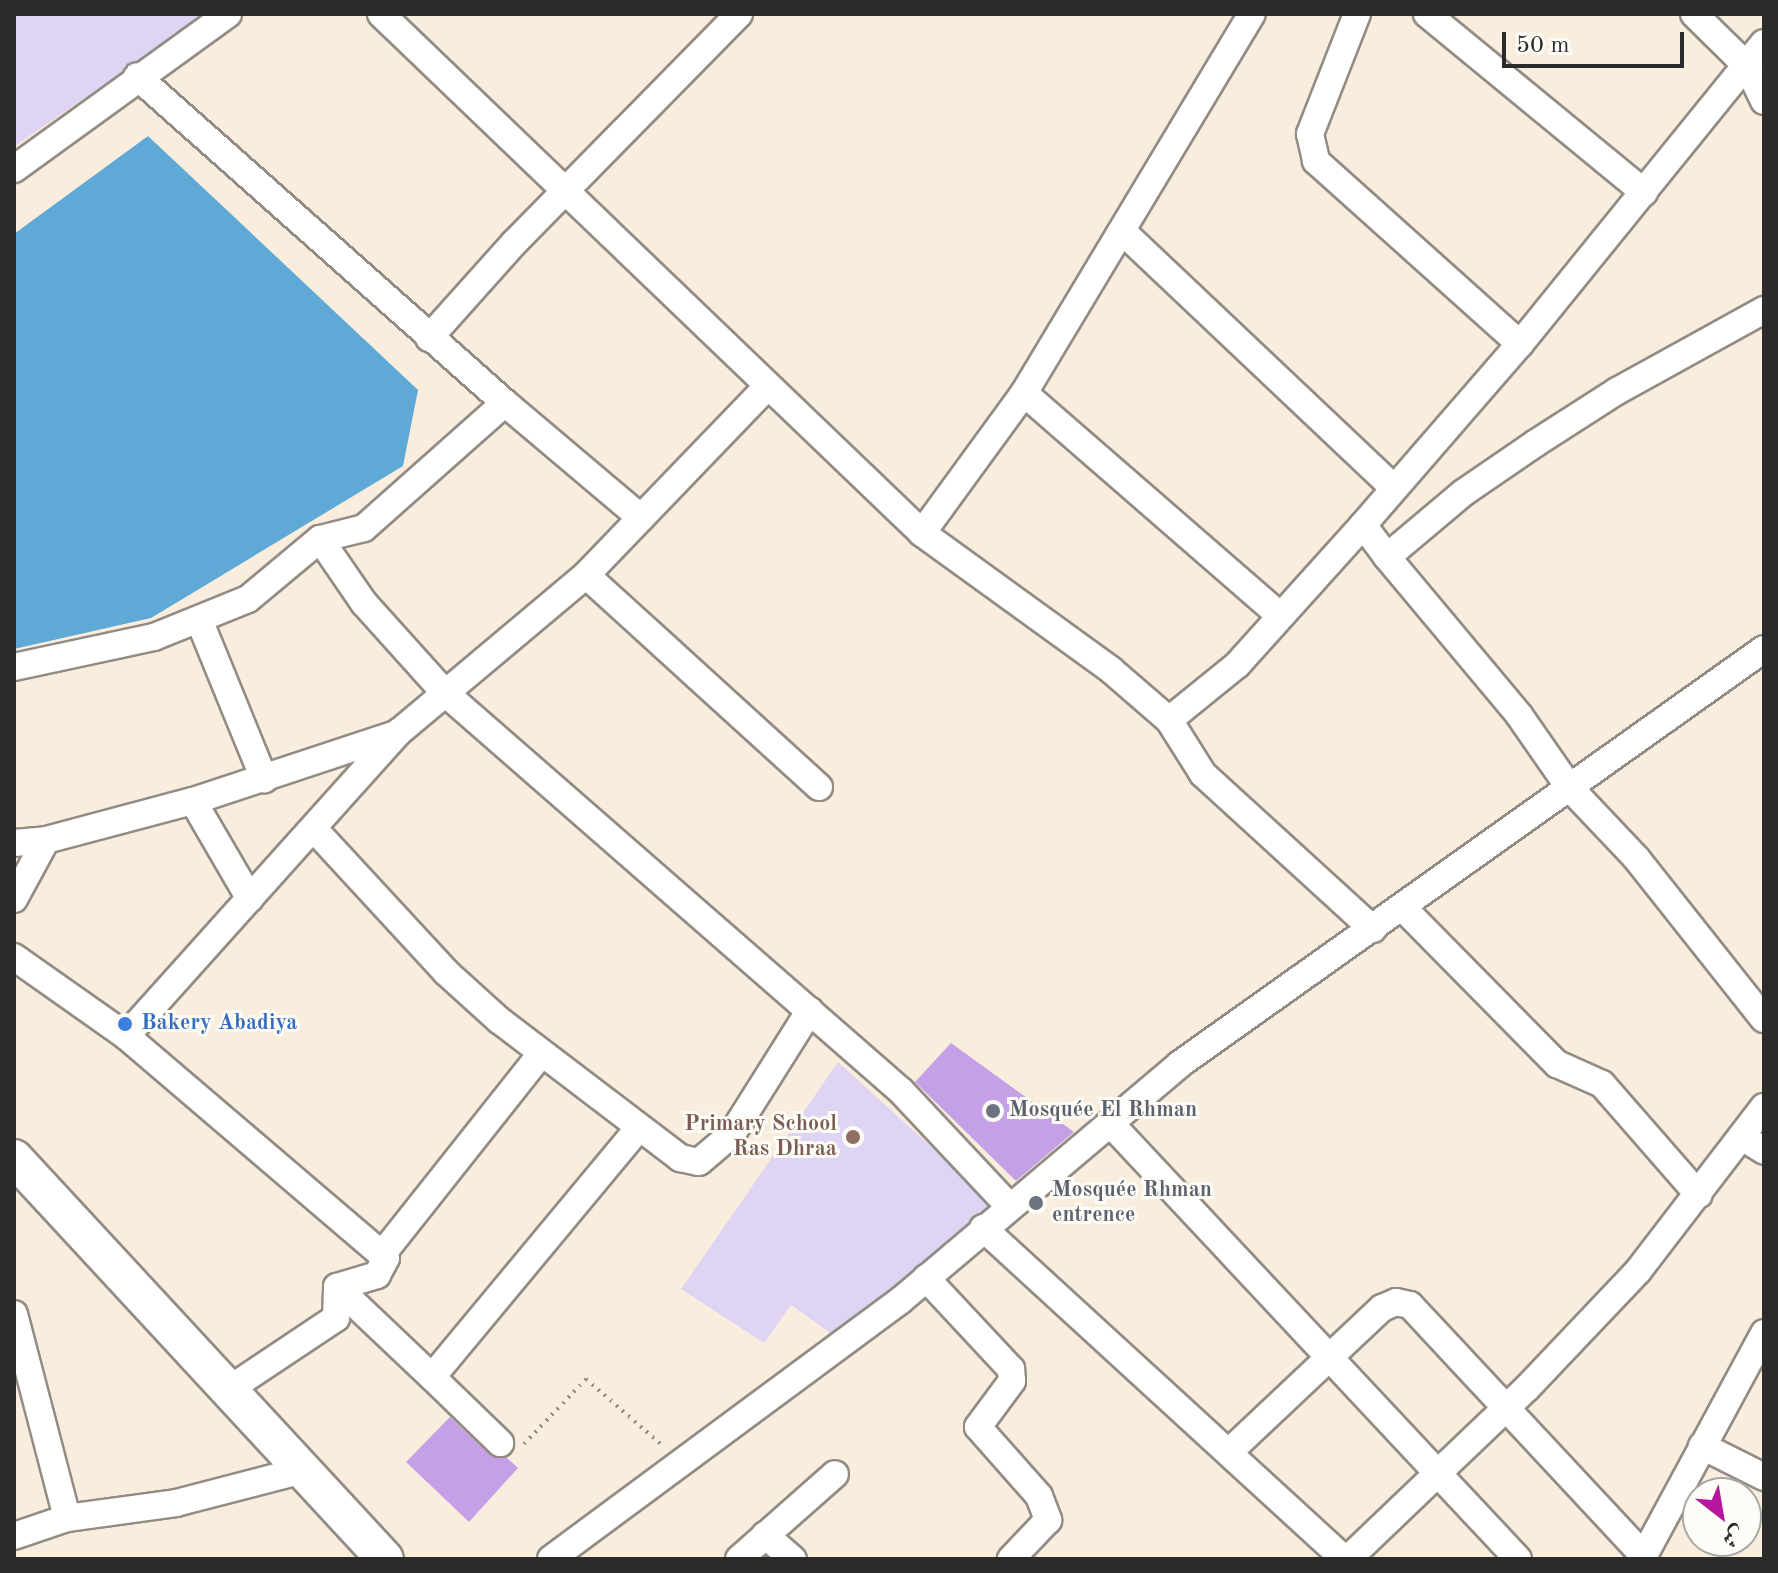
<!DOCTYPE html>
<html>
<head>
<meta charset="utf-8">
<style>
	body { margin:0 }
	#map { position:relative; width:1778px; height:1573px; overflow:hidden; background:#f9eedd; font-family:"Old Standard TT",Amiri,serif }
	div>[style] { position:absolute }
	.built>* { inset:0; background:#e0d4f4 }
	.water>* { inset:0; background:#5ea9d6 }
	.building>* { inset:0; background:#c6a0e7 }
	.path>* { height:4px; margin-top:-2px; transform-origin:0; background:repeating-linear-gradient(90deg,#928c84 0 2px,transparent 0 8px) }
	.roads { filter:drop-shadow(2px 0 #928c84) drop-shadow(-2px 0 #928c84) drop-shadow(0 2px #928c84) drop-shadow(0 -2px #928c84) }
	.street>* { height:26px; margin:-13px; padding:0 13px; transform-origin:13px; border-radius:13px; background:#fff }
	.secondary>* { height:36px; margin:-18px; padding:0 18px; transform-origin:18px; border-radius:18px; background:#fff }
	.dots>* { width:22px; height:22px; translate:-50% -50%; box-sizing:border-box; border:4px solid #fdfcf7; border-radius:50% }
	span { translate:-50% -50%; white-space:nowrap; text-align:center; line-height:1.15; -webkit-text-stroke:6px #fdfcf7; paint-order:stroke }
	.shop-label { font-size:22px; color:#366cbe; font-weight:700 }
	.left { translate:0 -50%; text-align:left }
	.worship-label { font-size:22px; color:#5b616d; font-weight:700 }
	.education-label { font-size:22px; color:#785e54; font-weight:700 }
	.right { translate:-100% -50%; text-align:right }
	.frame { position:absolute; inset:0; border:16px solid #2b2b2b; pointer-events:none }
	.north { position:absolute; left:1682px; top:1477px; width:80px; height:80px; box-sizing:border-box; background:#fdfcf7; border:2px solid #a9a8a5; border-radius:50%; rotate:149deg; font-size:22px; font-weight:700; line-height:32px; text-align:center; color:#2b2b2b }
	.north::after { content:''; display:block; margin:auto; width:28px; height:36px; background:#b5179e; clip-path:polygon(50% 0,100% 100%,50% 72%,0 100%) }
	.scale { position:absolute; left:1502px; top:32px; width:182px; height:36px; box-sizing:border-box; border:4px solid #2b2b2b; border-top:0; padding-left:10px; font-size:24px; line-height:28px; white-space:nowrap; color:#2b2b2b; -webkit-text-stroke:6px #fdfcf7; paint-order:stroke }
</style>
</head>
<body>
<div id="map">
	<div class="built">
		<div style="clip-path:polygon(14px 14px,206px 14px,15px 146px)"></div>
		<div style="clip-path:polygon(838px 1062px,1002px 1211px,853px 1349px,791px 1305px,764px 1343px,681px 1289px)"></div>
	</div>
	<div class="water">
		<div style="clip-path:polygon(148px 136px,418px 390px,403px 466px,151px 618px,14px 649px,14px 234px)"></div>
	</div>
	<div class="building">
		<div style="clip-path:polygon(951px 1043px,1074px 1132px,1016px 1181px,915px 1082px)"></div>
		<div style="clip-path:polygon(450px 1417px,489px 1454px,506px 1457px,518px 1468px,469px 1522px,406px 1462px)"></div>
	</div>
	<div class="path">
		<div style="left:524px;top:1444px;width:90px;rotate:-46.4deg"></div>
		<div style="left:586px;top:1379px;width:101px;rotate:41deg"></div>
	</div>
	<div class="roads">
		<div class="street">
			<div style="left:381px;top:14px;width:750px;rotate:43.81deg"></div>
			<div style="left:922px;top:533px;width:173px;rotate:-53.9deg"></div>
			<div style="left:1024px;top:393px;width:442px;rotate:-59deg"></div>
			<div style="left:1357px;top:14px;width:129px;rotate:111.4deg"></div>
			<div style="left:1310px;top:134px;width:28px;rotate:77deg"></div>
			<div style="left:1316px;top:161px;width:274px;rotate:41.9deg"></div>
			<div style="left:1427px;top:14px;width:281px;rotate:39.4deg"></div>
			<div style="left:1694px;top:14px;width:74px;rotate:44.5deg"></div>
			<div style="left:1747px;top:66px;width:39px;rotate:64deg"></div>
			<div style="left:14px;top:169px;width:264px;rotate:-35.9deg"></div>
			<div style="left:1122px;top:231px;width:373px;rotate:43.4deg"></div>
			<div style="left:429px;top:338px;width:127px;rotate:-48.2deg"></div>
			<div style="left:514px;top:243px;width:321px;rotate:-45.5deg"></div>
			<div style="left:1024px;top:393px;width:338px;rotate:41deg"></div>
			<div style="left:505px;top:403px;width:178px;rotate:40.2deg"></div>
			<div style="left:1363px;top:525px;width:240px;rotate:-49.1deg"></div>
			<div style="left:1520px;top:344px;width:387px;rotate:-51deg"></div>
			<div style="left:922px;top:533px;width:233px;rotate:35.9deg"></div>
			<div style="left:1111px;top:670px;width:77px;rotate:40.8deg"></div>
			<div style="left:1169px;top:720px;width:87px;rotate:-39deg"></div>
			<div style="left:1237px;top:665px;width:188px;rotate:-48deg"></div>
			<div style="left:1363px;top:525px;width:40px;rotate:53deg"></div>
			<div style="left:1387px;top:557px;width:99px;rotate:-40.1deg"></div>
			<div style="left:1463px;top:493px;width:88px;rotate:-34.4deg"></div>
			<div style="left:1536px;top:443px;width:96px;rotate:-32.7deg"></div>
			<div style="left:1617px;top:391px;width:168px;rotate:-28.9deg"></div>
			<div style="left:320px;top:539px;width:78px;rotate:55.5deg"></div>
			<div style="left:364px;top:603px;width:120px;rotate:48deg"></div>
			<div style="left:444px;top:692px;width:607px;rotate:41.12deg"></div>
			<div style="left:901px;top:1091px;width:158px;rotate:46.8deg"></div>
			<div style="left:1387px;top:557px;width:206px;rotate:50.1deg"></div>
			<div style="left:1519px;top:715px;width:88px;rotate:55.2deg"></div>
			<div style="left:1569px;top:787px;width:99px;rotate:46.6deg"></div>
			<div style="left:1637px;top:859px;width:204px;rotate:51.6deg"></div>
			<div style="left:586px;top:575px;width:315px;rotate:42.3deg"></div>
			<div style="left:200px;top:622px;width:170px;rotate:67.8deg"></div>
			<div style="left:14px;top:667px;width:143px;rotate:-12.1deg"></div>
			<div style="left:154px;top:637px;width:101px;rotate:-22deg"></div>
			<div style="left:248px;top:599px;width:94px;rotate:-39.8deg"></div>
			<div style="left:320px;top:539px;width:45px;rotate:-14deg"></div>
			<div style="left:364px;top:528px;width:188px;rotate:-41.6deg"></div>
			<div style="left:505px;top:403px;width:492px;rotate:-138.4deg"></div>
			<div style="left:1169px;top:720px;width:64px;rotate:57.8deg"></div>
			<div style="left:1203px;top:774px;width:230px;rotate:42.4deg"></div>
			<div style="left:193px;top:801px;width:113px;rotate:59.8deg"></div>
			<div style="left:315px;top:830px;width:193px;rotate:47.3deg"></div>
			<div style="left:446px;top:972px;width:72px;rotate:42.2deg"></div>
			<div style="left:499px;top:1020px;width:228px;rotate:37.3deg"></div>
			<div style="left:680px;top:1158px;width:19px;rotate:12deg"></div>
			<div style="left:699px;top:1162px;width:43px;rotate:-40.3deg"></div>
			<div style="left:732px;top:1134px;width:146px;rotate:-57.8deg"></div>
			<div style="left:14px;top:843px;width:32px;rotate:-5deg"></div>
			<div style="left:46px;top:840px;width:152px;rotate:-14.9deg"></div>
			<div style="left:193px;top:801px;width:210px;rotate:-18.3deg"></div>
			<div style="left:14px;top:899px;width:67px;rotate:-61.5deg"></div>
			<div style="left:1402px;top:907px;width:221px;rotate:45.4deg"></div>
			<div style="left:1557px;top:1064px;width:49px;rotate:24deg"></div>
			<div style="left:1602px;top:1084px;width:147px;rotate:48.9deg"></div>
			<div style="left:14px;top:957px;width:137px;rotate:35.2deg"></div>
			<div style="left:1110px;top:1123px;width:597px;rotate:46.9deg"></div>
			<div style="left:1742px;top:1137px;width:26px;rotate:32deg"></div>
			<div style="left:983px;top:1228px;width:490px;rotate:42.5deg"></div>
			<div style="left:384px;top:1252px;width:253px;rotate:-51.6deg"></div>
			<div style="left:926px;top:1278px;width:125px;rotate:47deg"></div>
			<div style="left:1011px;top:1369px;width:12px;rotate:85deg"></div>
			<div style="left:1012px;top:1381px;width:57px;rotate:126.5deg"></div>
			<div style="left:978px;top:1427px;width:92px;rotate:48.5deg"></div>
			<div style="left:1039px;top:1496px;width:26px;rotate:69deg"></div>
			<div style="left:1048px;top:1520px;width:54px;rotate:133.5deg"></div>
			<div style="left:337px;top:1287px;width:131px;rotate:43.5deg"></div>
			<div style="left:432px;top:1377px;width:321px;rotate:-50.3deg"></div>
			<div style="left:14px;top:1314px;width:211px;rotate:75.4deg"></div>
			<div style="left:432px;top:1377px;width:95px;rotate:44.1deg"></div>
			<div style="left:228px;top:1390px;width:130px;rotate:-33.7deg"></div>
			<div style="left:336px;top:1318px;width:31px;rotate:-88deg"></div>
			<div style="left:337px;top:1287px;width:42px;rotate:-16.7deg"></div>
			<div style="left:377px;top:1275px;width:19px;rotate:-62deg"></div>
			<div style="left:386px;top:1258px;width:342px;rotate:-139.5deg"></div>
			<div style="left:126px;top:1036px;width:409px;rotate:-48.1deg"></div>
			<div style="left:399px;top:732px;width:244px;rotate:-40deg"></div>
			<div style="left:586px;top:575px;width:260px;rotate:-46.1deg"></div>
			<div style="left:1702px;top:1446px;width:69px;rotate:26.6deg"></div>
			<div style="left:1229px;top:1452px;width:210px;rotate:-43.3deg"></div>
			<div style="left:1382px;top:1308px;width:15px;rotate:-23deg"></div>
			<div style="left:1396px;top:1302px;width:14px;rotate:12deg"></div>
			<div style="left:1410px;top:1305px;width:343px;rotate:47deg"></div>
			<div style="left:765px;top:1535px;width:37px;rotate:41deg"></div>
			<div style="left:14px;top:1536px;width:56px;rotate:-18.8deg"></div>
			<div style="left:67px;top:1518px;width:110px;rotate:-7.8deg"></div>
			<div style="left:176px;top:1503px;width:132px;rotate:-14.5deg"></div>
			<div style="left:551px;top:1559px;width:435px;rotate:-36.5deg"></div>
			<div style="left:901px;top:1300px;width:365px;rotate:-40.2deg"></div>
			<div style="left:1180px;top:1064px;width:716px;rotate:-35.4deg"></div>
			<div style="left:739px;top:1559px;width:128px;rotate:-41.5deg"></div>
			<div style="left:1348px;top:1559px;width:248px;rotate:-43.7deg"></div>
			<div style="left:1527px;top:1388px;width:161px;rotate:-46.5deg"></div>
			<div style="left:1638px;top:1271px;width:207px;rotate:-52.5deg"></div>
			<div style="left:1642px;top:1559px;width:257px;rotate:-61.6deg"></div>
		</div>
		<div class="secondary">
			<div style="left:14px;top:1158px;width:546px;rotate:47.23deg"></div>
		</div>
	</div>
	<div class="dots">
		<div style="left:125px;top:1024px;background:#3f7fe0"></div>
		<div style="left:993px;top:1111px;background:#6b7280"></div>
		<div style="left:853px;top:1137px;background:#8d6e63"></div>
		<div style="left:1036px;top:1203px;background:#6b7280"></div>
	</div>
	<div class="shop-label">
		<span class="left" style="left:141px;top:1024px">Bakery Abadiya</span>
	</div>
	<div class="worship-label">
		<span class="left" style="left:1009px;top:1111px">Mosquée El Rhman</span>
		<span class="left" style="left:1052px;top:1203px">Mosquée Rhman<br>entrence</span>
	</div>
	<div class="education-label">
		<span class="right" style="left:837px;top:1137px">Primary School<br>Ras Dhraa</span>
	</div>
	<div class="frame"></div>
	<div class="north">ش</div>
	<div class="scale">50 m</div>
</div>
</body>
</html>
